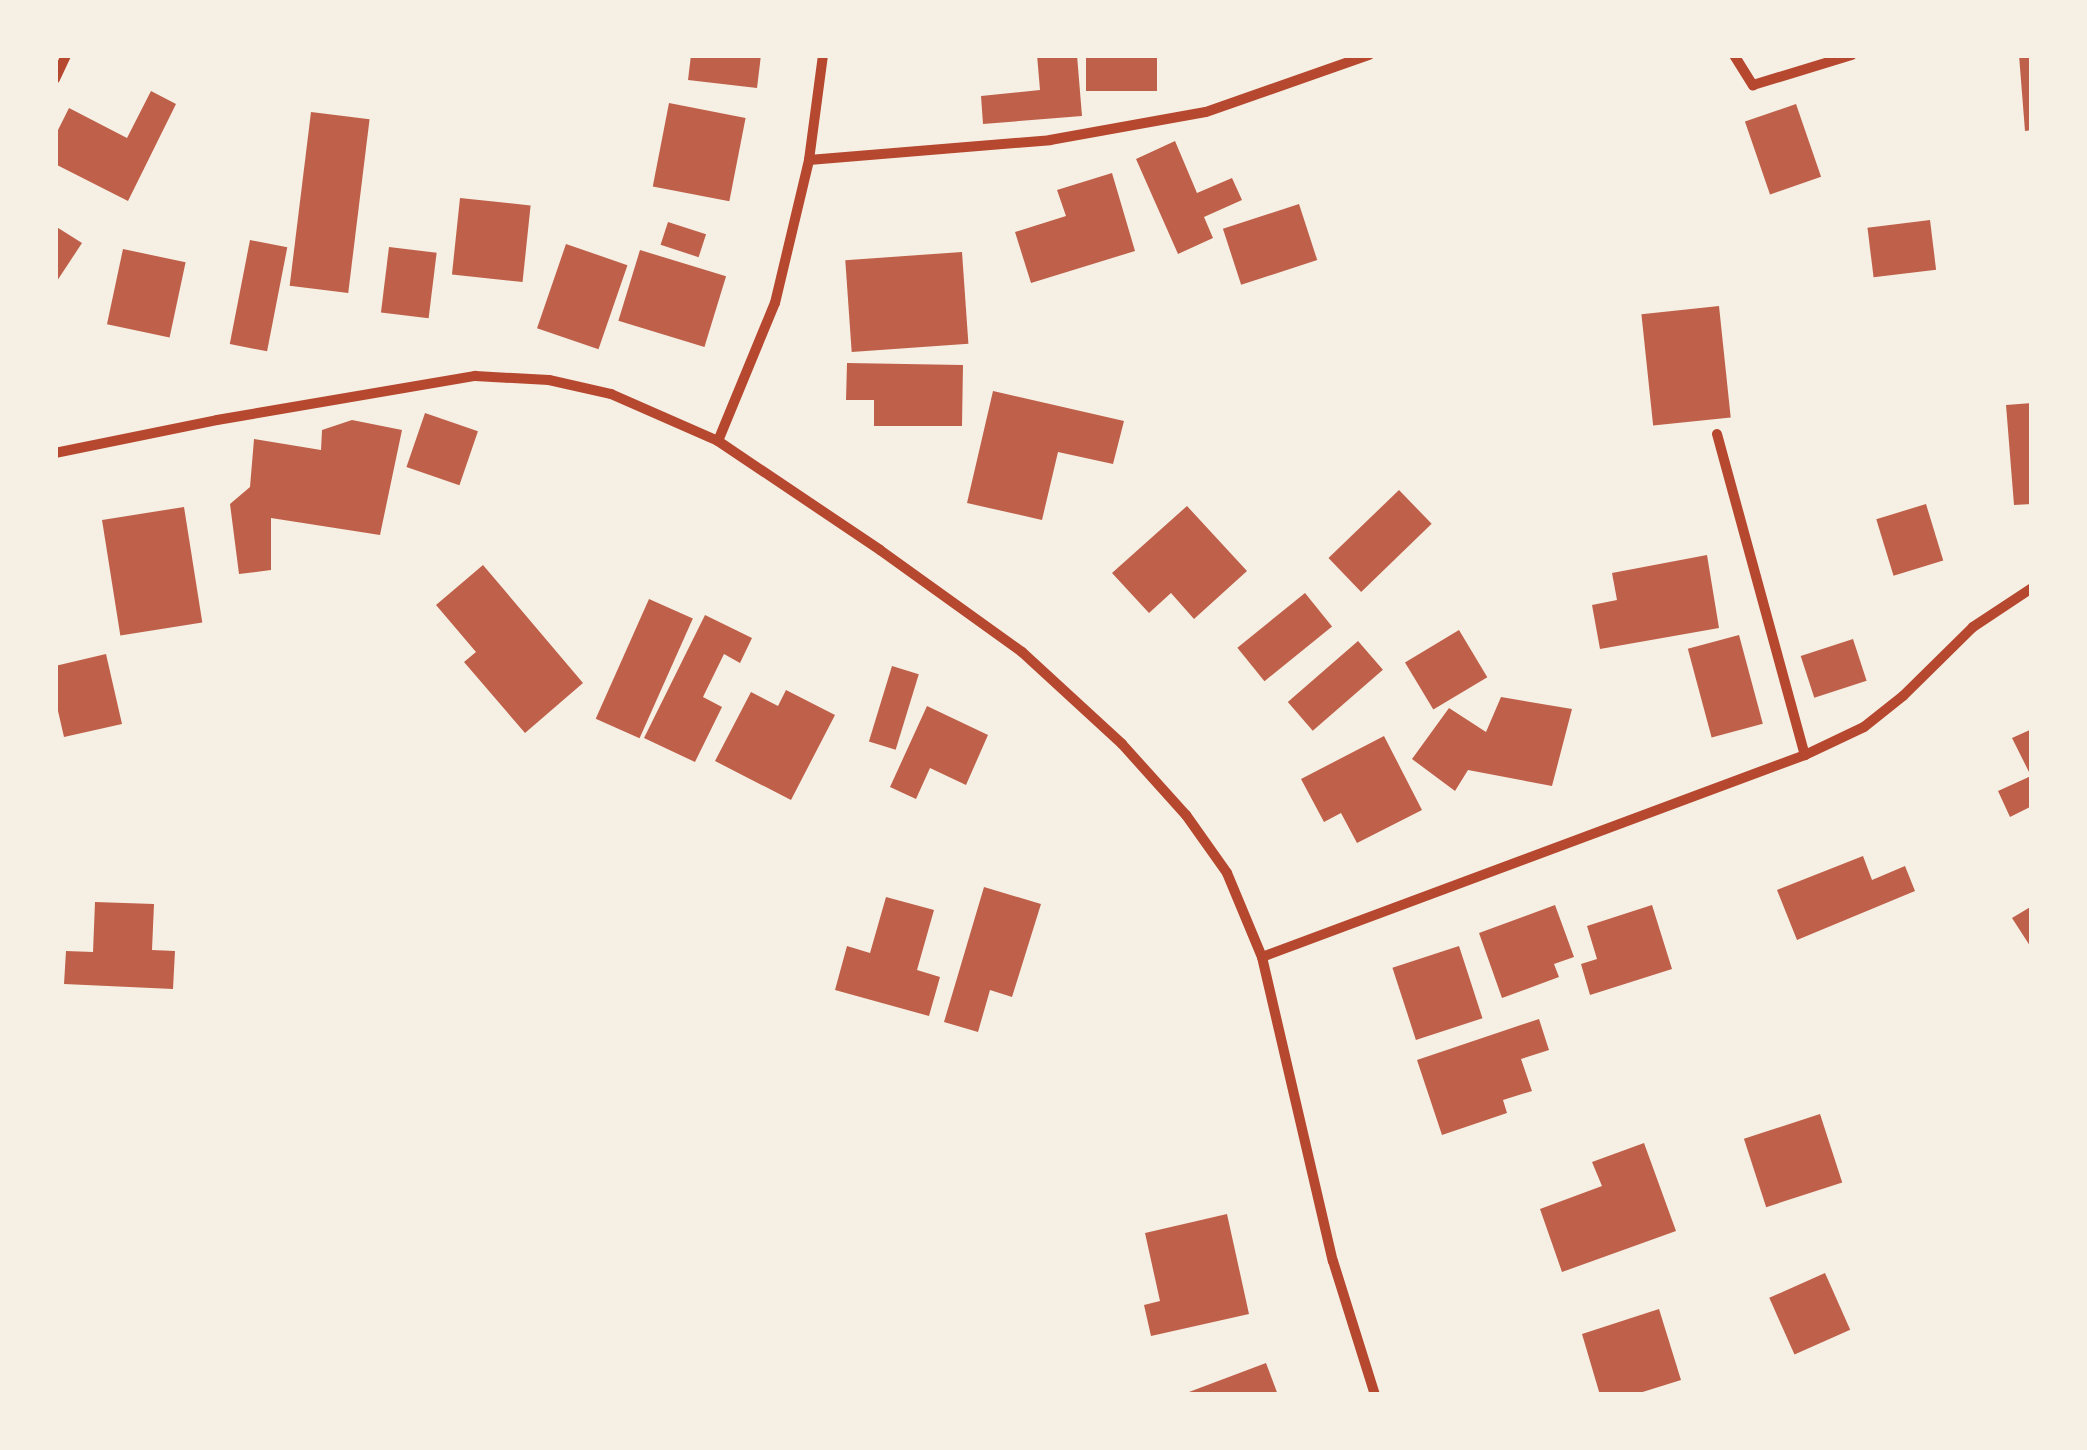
<!DOCTYPE html>
<html>
<head>
<meta charset="utf-8">
<style>
	body { margin:0 }
	#map { position:relative; width:2087px; height:1450px; overflow:hidden; background:#f6efe4; font-family:Quicksand,sans-serif }
	div>[style] { position:absolute }
	.building>* { inset:0; background:#bf614a; transform-origin:0 0 }
	.minor>* { height:10px; margin:-5px; padding:0 5px; transform-origin:5px; border-radius:5px; background:#b5482f }
	span { translate:-50% -50%; white-space:nowrap; text-align:center; line-height:1.15; -webkit-text-stroke:10px #f6efe4; paint-order:stroke }
	.frame { position:absolute; inset:0; border:58px solid #f6efe4; pointer-events:none }
</style>
</head>
<body>
<div id="map">
	<div class="building">
		<div style="clip-path:polygon(691px 55px,761px 55px,757px 88px,688px 80px)"></div>
		<div style="clip-path:polygon(1037px 55px,1077px 55px,1082px 116px,983px 124px,981px 96px,1040px 90px)"></div>
		<div style="left:1086px;top:55px;width:71px;height:36px"></div>
		<div style="clip-path:polygon(2019px 55px,2032px 55px,2032px 130px,2025px 131px)"></div>
		<div style="clip-path:polygon(151px 91px,176px 104px,128px 201px,55px 164px,55px 136px,69px 108px,127px 138px)"></div>
		<div style="left:669px;top:103px;width:78px;height:85px;rotate:11deg"></div>
		<div style="left:1796px;top:104px;width:77px;height:54px;rotate:71deg"></div>
		<div style="left:311px;top:112px;width:59px;height:175px;rotate:7deg"></div>
		<div style="clip-path:polygon(1175px 141px,1197px 193px,1232px 178px,1242px 200px,1204px 217px,1213px 238px,1178px 254px,1136px 159px)"></div>
		<div style="clip-path:polygon(1112px 173px,1135px 251px,1031px 283px,1015px 232px,1066px 216px,1057px 190px)"></div>
		<div style="left:460px;top:198px;width:71px;height:77px;rotate:6deg"></div>
		<div style="left:1299px;top:204px;width:59px;height:80px;rotate:72deg"></div>
		<div style="left:1930px;top:220px;width:50px;height:63px;rotate:83deg"></div>
		<div style="left:668px;top:222px;width:40px;height:24px;rotate:18deg"></div>
		<div style="clip-path:polygon(55px 226px,82px 243px,55px 284px)"></div>
		<div style="left:250px;top:240px;width:38px;height:106px;rotate:11deg"></div>
		<div style="left:566px;top:244px;width:65px;height:89px;rotate:19deg"></div>
		<div style="left:389px;top:247px;width:48px;height:66px;rotate:7deg"></div>
		<div style="left:123px;top:249px;width:64px;height:77px;rotate:12deg"></div>
		<div style="left:640px;top:250px;width:90px;height:74px;rotate:17deg"></div>
		<div style="left:962px;top:252px;width:92px;height:117px;rotate:86deg"></div>
		<div style="left:1719px;top:306px;width:112px;height:78px;rotate:84deg"></div>
		<div style="clip-path:polygon(847px 363px,963px 365px,962px 426px,874px 426px,874px 400px,846px 400px)"></div>
		<div style="clip-path:polygon(993px 391px,1124px 421px,1113px 464px,1058px 452px,1042px 520px,967px 503px)"></div>
		<div style="clip-path:polygon(2032px 403px,2032px 504px,2014px 505px,2006px 405px)"></div>
		<div style="left:425px;top:413px;width:56px;height:57px;rotate:19deg"></div>
		<div style="clip-path:polygon(352px 420px,402px 430px,380px 535px,271px 518px,271px 570px,239px 574px,230px 504px,250px 487px,254px 439px,321px 450px,322px 430px)"></div>
		<div style="left:1399px;top:490px;width:47px;height:98px;rotate:46deg"></div>
		<div style="left:1926px;top:504px;width:59px;height:52px;rotate:73deg"></div>
		<div style="clip-path:polygon(1187px 506px,1247px 571px,1194px 619px,1171px 593px,1149px 613px,1112px 573px)"></div>
		<div style="left:184px;top:507px;width:117px;height:83px;rotate:81deg"></div>
		<div style="clip-path:polygon(1707px 555px,1719px 628px,1600px 649px,1592px 605px,1617px 600px,1612px 573px)"></div>
		<div style="clip-path:polygon(483px 565px,583px 683px,525px 733px,464px 662px,476px 652px,436px 605px)"></div>
		<div style="left:1305px;top:593px;width:43px;height:87px;rotate:51deg"></div>
		<div style="left:649px;top:599px;width:48px;height:131px;rotate:24deg"></div>
		<div style="clip-path:polygon(705px 615px,752px 638px,740px 663px,724px 654px,703px 697px,722px 707px,695px 762px,644px 738px)"></div>
		<div style="left:1459px;top:630px;width:55px;height:63px;rotate:59deg"></div>
		<div style="left:1739px;top:635px;width:92px;height:53px;rotate:75deg"></div>
		<div style="left:1853px;top:639px;width:44px;height:55px;rotate:72deg"></div>
		<div style="left:1358px;top:641px;width:38px;height:93px;rotate:49deg"></div>
		<div style="clip-path:polygon(106px 654px,122px 724px,64px 737px,55px 698px,55px 666px)"></div>
		<div style="left:892px;top:666px;width:28px;height:79px;rotate:17deg"></div>
		<div style="clip-path:polygon(786px 690px,835px 715px,791px 800px,715px 761px,751px 692px,778px 706px)"></div>
		<div style="clip-path:polygon(1501px 697px,1572px 709px,1552px 786px,1468px 770px,1455px 791px,1412px 759px,1449px 708px,1486px 732px)"></div>
		<div style="clip-path:polygon(927px 706px,988px 735px,966px 785px,930px 768px,916px 799px,890px 787px)"></div>
		<div style="clip-path:polygon(2032px 729px,2032px 806px,2010px 817px,1998px 791px,2031px 776px,2012px 738px)"></div>
		<div style="clip-path:polygon(1384px 736px,1422px 810px,1357px 843px,1341px 813px,1324px 822px,1301px 779px)"></div>
		<div style="clip-path:polygon(1863px 856px,1872px 880px,1905px 866px,1915px 891px,1797px 940px,1777px 890px)"></div>
		<div style="clip-path:polygon(984px 887px,1041px 904px,1012px 997px,990px 990px,978px 1032px,944px 1022px)"></div>
		<div style="clip-path:polygon(886px 897px,934px 910px,917px 970px,940px 977px,929px 1016px,835px 990px,847px 946px,870px 953px)"></div>
		<div style="clip-path:polygon(95px 902px,154px 904px,152px 950px,175px 951px,173px 989px,64px 984px,66px 951px,93px 952px)"></div>
		<div style="clip-path:polygon(1555px 905px,1574px 957px,1554px 964px,1559px 977px,1502px 998px,1479px 933px)"></div>
		<div style="clip-path:polygon(1652px 905px,1672px 969px,1590px 995px,1581px 964px,1597px 959px,1587px 926px)"></div>
		<div style="clip-path:polygon(2032px 906px,2032px 949px,2012px 918px)"></div>
		<div style="left:1459px;top:946px;width:76px;height:70px;rotate:72deg"></div>
		<div style="clip-path:polygon(1539px 1019px,1549px 1050px,1521px 1059px,1532px 1091px,1503px 1100px,1507px 1113px,1442px 1135px,1417px 1060px)"></div>
		<div style="left:1820px;top:1114px;width:72px;height:80px;rotate:72deg"></div>
		<div style="clip-path:polygon(1644px 1143px,1676px 1231px,1562px 1272px,1540px 1209px,1602px 1186px,1592px 1162px)"></div>
		<div style="clip-path:polygon(1227px 1214px,1249px 1314px,1151px 1336px,1144px 1305px,1160px 1301px,1145px 1233px)"></div>
		<div style="left:1825px;top:1273px;width:62px;height:61px;rotate:66deg"></div>
		<div style="clip-path:polygon(1659px 1309px,1681px 1380px,1633px 1395px,1600px 1395px,1582px 1334px)"></div>
		<div style="clip-path:polygon(1266px 1363px,1278px 1395px,1181px 1395px)"></div>
	</div>
	<div class="minor">
		<div style="left:1734px;top:55px;width:36px;rotate:58deg"></div>
		<div style="left:1753px;top:85px;width:103px;rotate:-16.9deg"></div>
		<div style="left:55px;top:79px;width:26px;rotate:-65deg"></div>
		<div style="left:809px;top:160px;width:242px;rotate:-4.7deg"></div>
		<div style="left:1050px;top:140px;width:158px;rotate:-10.2deg"></div>
		<div style="left:1206px;top:112px;width:173px;rotate:-19.3deg"></div>
		<div style="left:1717px;top:434px;width:333px;rotate:74.7deg"></div>
		<div style="left:718px;top:441px;width:149px;rotate:-67.6deg"></div>
		<div style="left:775px;top:303px;width:147px;rotate:-76.6deg"></div>
		<div style="left:809px;top:160px;width:106px;rotate:-82.4deg"></div>
		<div style="left:55px;top:453px;width:165px;rotate:-11.5deg"></div>
		<div style="left:217px;top:420px;width:262px;rotate:-9.7deg"></div>
		<div style="left:475px;top:376px;width:74px;rotate:3.1deg"></div>
		<div style="left:549px;top:380px;width:64px;rotate:12.7deg"></div>
		<div style="left:611px;top:394px;width:117px;rotate:23.7deg"></div>
		<div style="left:718px;top:441px;width:195px;rotate:33.9deg"></div>
		<div style="left:880px;top:550px;width:175px;rotate:35.7deg"></div>
		<div style="left:1022px;top:652px;width:136px;rotate:42.6deg"></div>
		<div style="left:1122px;top:744px;width:96px;rotate:48deg"></div>
		<div style="left:1186px;top:815px;width:71px;rotate:54.7deg"></div>
		<div style="left:1227px;top:873px;width:91px;rotate:67.4deg"></div>
		<div style="left:1262px;top:957px;width:312px;rotate:76.9deg"></div>
		<div style="left:1333px;top:1261px;width:140px;rotate:72.6deg"></div>
		<div style="left:1262px;top:957px;width:579px;rotate:-20.41deg"></div>
		<div style="left:1805px;top:755px;width:65px;rotate:-25.4deg"></div>
		<div style="left:1864px;top:727px;width:50px;rotate:-38.5deg"></div>
		<div style="left:1903px;top:696px;width:98px;rotate:-44.6deg"></div>
		<div style="left:1973px;top:627px;width:71px;rotate:-33.5deg"></div>
	</div>
	<div class="frame"></div>
</div>
</body>
</html>
